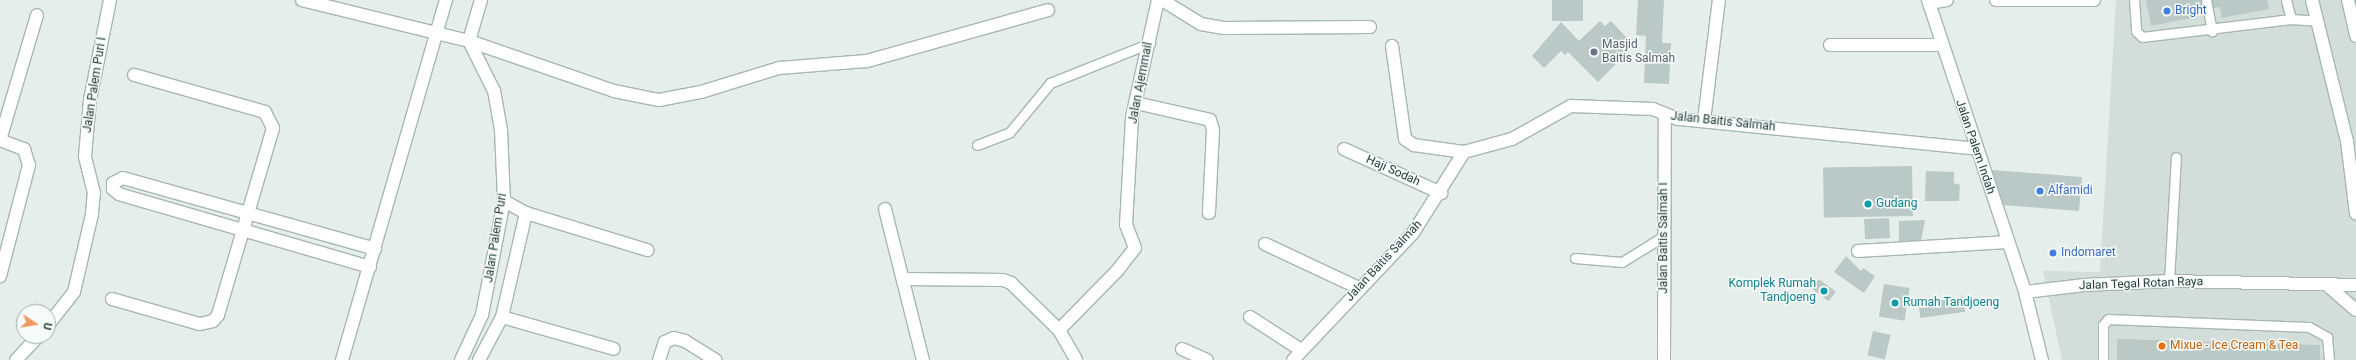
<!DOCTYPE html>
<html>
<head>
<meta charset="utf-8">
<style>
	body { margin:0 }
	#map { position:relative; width:2356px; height:360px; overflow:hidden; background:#e5eeeb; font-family:Roboto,sans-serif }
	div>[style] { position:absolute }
	.built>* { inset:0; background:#d3dedb }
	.building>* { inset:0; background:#bac9c5; transform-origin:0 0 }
	.roads { filter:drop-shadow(1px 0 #a7b6b3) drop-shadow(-1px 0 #a7b6b3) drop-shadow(0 1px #a7b6b3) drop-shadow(0 -1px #a7b6b3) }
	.lane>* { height:9px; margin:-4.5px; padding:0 4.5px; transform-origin:4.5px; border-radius:4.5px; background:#fff }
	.street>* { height:12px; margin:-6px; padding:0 6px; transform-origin:6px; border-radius:6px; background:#fff }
	.secondary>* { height:12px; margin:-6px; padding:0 6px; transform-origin:6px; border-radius:6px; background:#fff }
	.dots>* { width:11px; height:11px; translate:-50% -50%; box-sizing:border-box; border:2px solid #f6faf9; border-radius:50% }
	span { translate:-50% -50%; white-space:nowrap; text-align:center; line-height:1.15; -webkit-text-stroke:3px #f6faf9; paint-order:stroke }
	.shop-label { font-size:12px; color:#366cbe }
	.left { translate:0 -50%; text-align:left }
	.worship-label { font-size:12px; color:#5b616d }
	.street-label { font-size:12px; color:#24403c }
	.culture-label { font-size:12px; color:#0d838f }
	.right { translate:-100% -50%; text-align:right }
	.food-label { font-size:12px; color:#c56008 }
	.north { position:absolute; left:16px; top:304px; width:40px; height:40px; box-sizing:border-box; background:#f6faf9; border:1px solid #a2b0ad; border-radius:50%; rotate:102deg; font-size:11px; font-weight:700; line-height:16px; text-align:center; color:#24403c }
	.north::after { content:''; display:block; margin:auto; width:14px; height:18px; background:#f19760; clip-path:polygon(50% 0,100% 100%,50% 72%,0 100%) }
</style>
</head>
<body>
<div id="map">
	<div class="built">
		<div style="clip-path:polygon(2116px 0,2356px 0,2356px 360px,2062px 360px,2043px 271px,2100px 272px)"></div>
	</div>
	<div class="building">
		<div style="left:1552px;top:0;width:31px;height:21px"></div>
		<div style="clip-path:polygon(1638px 0,1664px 0,1662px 43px,1671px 43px,1669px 84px,1644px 83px,1646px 36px,1636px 35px)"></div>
		<div style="clip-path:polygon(2146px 0,2267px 0,2269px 9px,2222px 18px,2220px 7px,2190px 12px,2191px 18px,2151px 26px)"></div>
		<div style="clip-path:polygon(1600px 21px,1605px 26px,1611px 21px,1627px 38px,1620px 45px,1627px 53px,1598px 82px,1568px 52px,1565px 55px,1561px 51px,1544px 68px,1532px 56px,1561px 22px,1579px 41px)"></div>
		<div style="left:1912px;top:166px;width:50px;height:89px;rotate:89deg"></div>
		<div style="clip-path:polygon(1992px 170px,2082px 177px,2079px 211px,2003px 205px)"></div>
		<div style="clip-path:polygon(1926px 171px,1954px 172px,1954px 183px,1960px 185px,1959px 201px,1925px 201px)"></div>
		<div style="left:1889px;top:218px;width:20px;height:25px;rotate:87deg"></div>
		<div style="clip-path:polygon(1925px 220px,1921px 241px,1899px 242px,1899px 221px)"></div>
		<div style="clip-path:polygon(1846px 256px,1861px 271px,1863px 268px,1875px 276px,1864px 293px,1834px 272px)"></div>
		<div style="left:1819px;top:279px;width:21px;height:12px;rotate:37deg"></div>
		<div style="left:1884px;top:284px;width:26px;height:33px;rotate:9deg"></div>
		<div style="left:1963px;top:297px;width:15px;height:45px;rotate:82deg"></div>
		<div style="left:1873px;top:331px;width:18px;height:25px;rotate:13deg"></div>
		<div style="clip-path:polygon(2117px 339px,2320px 345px,2320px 360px,2117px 360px)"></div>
	</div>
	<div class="roads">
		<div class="lane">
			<div style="left:2134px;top:0;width:31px;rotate:86deg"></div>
			<div style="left:2136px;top:31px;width:8px;rotate:45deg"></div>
			<div style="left:2142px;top:37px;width:150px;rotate:-6.9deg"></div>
			<div style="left:2291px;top:19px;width:26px;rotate:4deg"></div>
			<div style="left:2206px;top:0;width:32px;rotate:79deg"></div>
			<div style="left:2286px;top:0;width:20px;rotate:75deg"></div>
			<div style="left:977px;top:145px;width:34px;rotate:-21deg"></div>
			<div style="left:1009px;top:133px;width:65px;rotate:-50.6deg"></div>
			<div style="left:1050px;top:83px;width:108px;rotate:-21.8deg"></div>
			<div style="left:1575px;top:258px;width:47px;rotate:4.9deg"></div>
			<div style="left:1622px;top:262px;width:49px;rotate:-31.8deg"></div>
			<div style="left:2169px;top:281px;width:124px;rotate:-86.8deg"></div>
			<div style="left:2103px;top:360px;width:35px;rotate:-90deg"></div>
			<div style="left:2103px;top:325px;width:8px;rotate:-50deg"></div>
			<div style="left:2108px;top:319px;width:201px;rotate:2.3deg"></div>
			<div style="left:2309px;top:327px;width:21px;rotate:29deg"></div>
			<div style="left:2327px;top:337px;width:23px;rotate:85deg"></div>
		</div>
		<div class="street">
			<div style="left:302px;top:0;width:172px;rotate:13.8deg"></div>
			<div style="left:469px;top:41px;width:153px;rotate:19deg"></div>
			<div style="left:614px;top:91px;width:46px;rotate:11.3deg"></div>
			<div style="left:659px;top:100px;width:43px;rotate:-10.8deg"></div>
			<div style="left:701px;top:92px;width:82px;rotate:-17.1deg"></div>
			<div style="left:779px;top:68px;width:88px;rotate:-4.5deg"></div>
			<div style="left:867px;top:61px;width:188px;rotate:-15.7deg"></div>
			<div style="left:1162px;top:0;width:46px;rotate:31.6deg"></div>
			<div style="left:1201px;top:24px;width:23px;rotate:10deg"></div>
			<div style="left:1224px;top:28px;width:146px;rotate:-0.4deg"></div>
			<div style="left:1996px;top:0;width:98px"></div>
			<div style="left:1929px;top:3px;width:18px;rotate:-9deg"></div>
			<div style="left:1830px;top:45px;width:110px"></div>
			<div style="left:1392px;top:46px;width:94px;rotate:82deg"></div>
			<div style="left:1405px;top:139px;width:11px;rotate:34deg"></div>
			<div style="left:1414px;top:145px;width:50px;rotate:8deg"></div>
			<div style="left:1136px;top:103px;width:76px;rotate:12.9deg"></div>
			<div style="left:1210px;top:120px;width:10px;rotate:73deg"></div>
			<div style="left:1213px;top:130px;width:83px;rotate:92.8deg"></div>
			<div style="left:1704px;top:120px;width:121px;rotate:-82.9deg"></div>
			<div style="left:0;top:140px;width:26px;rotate:21deg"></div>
			<div style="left:24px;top:149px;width:17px;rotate:73deg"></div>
			<div style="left:29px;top:165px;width:115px;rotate:104.6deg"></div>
			<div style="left:0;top:140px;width:130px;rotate:-73.5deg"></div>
			<div style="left:1344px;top:149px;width:107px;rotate:24.4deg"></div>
			<div style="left:504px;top:201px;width:25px;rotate:29deg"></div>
			<div style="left:526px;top:213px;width:127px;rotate:17deg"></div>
			<div style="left:885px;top:209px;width:156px;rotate:75.9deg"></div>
			<div style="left:1265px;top:244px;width:104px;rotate:25.1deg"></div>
			<div style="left:1858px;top:251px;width:150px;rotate:-3.4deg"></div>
			<div style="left:370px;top:267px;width:261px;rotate:-163.8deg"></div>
			<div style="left:119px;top:194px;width:8px;rotate:-140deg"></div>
			<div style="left:113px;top:189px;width:6px;rotate:-90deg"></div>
			<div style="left:113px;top:183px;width:11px;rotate:-27deg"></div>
			<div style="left:123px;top:178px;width:262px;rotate:15.7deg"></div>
			<div style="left:904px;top:279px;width:99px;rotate:0.6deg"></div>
			<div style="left:1003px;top:280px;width:9px;rotate:21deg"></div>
			<div style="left:1011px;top:283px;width:67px;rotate:44.4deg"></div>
			<div style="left:1059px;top:330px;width:34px;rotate:60deg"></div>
			<div style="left:112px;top:299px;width:91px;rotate:15.9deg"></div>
			<div style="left:200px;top:324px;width:13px;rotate:-13deg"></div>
			<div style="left:213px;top:321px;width:8px;rotate:-50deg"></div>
			<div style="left:218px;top:315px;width:195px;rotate:-73.6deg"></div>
			<div style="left:273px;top:128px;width:18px;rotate:-117deg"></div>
			<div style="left:265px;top:112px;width:136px;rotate:-164.2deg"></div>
			<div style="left:502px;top:317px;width:116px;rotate:15.9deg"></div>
			<div style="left:1250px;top:317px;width:61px;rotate:32.9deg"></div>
			<div style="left:48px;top:325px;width:42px;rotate:-51.8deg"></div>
			<div style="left:74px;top:292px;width:80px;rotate:-77deg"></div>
			<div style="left:92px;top:214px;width:21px;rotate:-85deg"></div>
			<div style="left:94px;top:193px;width:38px;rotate:-104deg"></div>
			<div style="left:85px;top:156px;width:56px;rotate:-84.9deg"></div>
			<div style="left:90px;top:100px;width:102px;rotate:-78.7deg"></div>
			<div style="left:1059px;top:330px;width:83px;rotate:-45.5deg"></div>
			<div style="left:1117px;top:271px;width:29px;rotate:-52deg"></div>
			<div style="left:1135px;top:248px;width:25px;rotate:-111deg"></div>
			<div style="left:1126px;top:225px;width:108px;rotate:-86.8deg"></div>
			<div style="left:1132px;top:117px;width:120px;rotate:-77.5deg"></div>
			<div style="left:1182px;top:349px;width:27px;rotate:24deg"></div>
			<div style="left:16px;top:360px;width:33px;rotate:-47deg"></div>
			<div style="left:342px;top:360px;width:375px;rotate:-73.9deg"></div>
			<div style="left:461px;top:360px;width:50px;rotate:-65deg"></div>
			<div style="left:482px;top:315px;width:116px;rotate:-79.1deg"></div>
			<div style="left:504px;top:201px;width:71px;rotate:-92.4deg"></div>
			<div style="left:501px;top:130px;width:40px;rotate:-100deg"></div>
			<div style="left:494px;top:91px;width:56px;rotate:-116.6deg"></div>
			<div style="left:469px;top:41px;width:43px;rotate:-73.7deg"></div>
			<div style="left:479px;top:360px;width:49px;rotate:-61.9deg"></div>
			<div style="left:502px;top:317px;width:107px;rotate:-77deg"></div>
			<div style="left:659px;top:360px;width:19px;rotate:-72deg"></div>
			<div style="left:665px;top:342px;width:10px;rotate:-24deg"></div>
			<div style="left:674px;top:338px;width:11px;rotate:15deg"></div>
			<div style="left:685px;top:341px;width:36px;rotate:32deg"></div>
			<div style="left:1293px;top:360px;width:175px;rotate:-46.6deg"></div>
			<div style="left:1413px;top:233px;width:96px;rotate:-57.8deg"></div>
			<div style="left:1464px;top:152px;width:50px;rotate:-15.2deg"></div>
			<div style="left:1512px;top:139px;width:68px;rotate:-29.2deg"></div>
			<div style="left:1571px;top:106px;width:82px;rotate:2.1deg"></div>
			<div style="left:1653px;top:109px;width:27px;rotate:22deg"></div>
			<div style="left:1678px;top:119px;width:300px;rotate:5.7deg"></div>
			<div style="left:1664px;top:360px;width:244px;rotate:-89.8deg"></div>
		</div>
		<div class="secondary">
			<div style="left:1928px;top:0;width:308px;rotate:71.6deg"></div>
			<div style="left:2025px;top:292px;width:70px;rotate:76deg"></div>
			<div style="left:2312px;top:0;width:145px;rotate:76.1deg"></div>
			<div style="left:2347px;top:141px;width:73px;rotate:82.9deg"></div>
			<div style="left:2348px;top:0;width:37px;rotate:77deg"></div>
			<div style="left:2327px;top:285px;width:38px;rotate:41deg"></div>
			<div style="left:2025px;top:292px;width:60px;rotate:-6.7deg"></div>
			<div style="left:2085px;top:285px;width:84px;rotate:-2.7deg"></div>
			<div style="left:2169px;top:281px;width:187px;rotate:1.2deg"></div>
		</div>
	</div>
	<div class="dots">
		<div style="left:2167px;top:11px;background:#3f7fe0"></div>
		<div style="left:1594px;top:52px;background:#6b7280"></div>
		<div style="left:2040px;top:191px;background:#3f7fe0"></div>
		<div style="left:1868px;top:204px;background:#0f9aa8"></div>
		<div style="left:2053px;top:253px;background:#3f7fe0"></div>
		<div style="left:1824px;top:291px;background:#0f9aa8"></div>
		<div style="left:1895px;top:303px;background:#0f9aa8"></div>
		<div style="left:2162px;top:346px;background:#e8710a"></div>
	</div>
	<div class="shop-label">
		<span class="left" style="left:2175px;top:11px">Bright</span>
		<span class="left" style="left:2048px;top:191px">Alfamidi</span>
		<span class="left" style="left:2061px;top:253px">Indomaret</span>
	</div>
	<div class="worship-label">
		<span class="left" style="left:1602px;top:52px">Masjid<br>Baitis Salmah</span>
	</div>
	<div class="street-label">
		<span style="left:1141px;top:83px;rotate:-79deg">Jalan Ajemmail</span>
		<span style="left:95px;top:85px;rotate:-81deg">Jalan Palem Puri I</span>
		<span style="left:1723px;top:122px;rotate:6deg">Jalan Baitis Salmah</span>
		<span style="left:1975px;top:147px;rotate:71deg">Jalan Palem Indah</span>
		<span style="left:1393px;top:171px;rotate:24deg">Haji Sodah</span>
		<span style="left:496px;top:238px;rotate:-81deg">Jalan Palem Puri</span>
		<span style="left:1664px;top:238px;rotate:-90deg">Jalan Baitis Salmah I</span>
		<span style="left:1384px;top:261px;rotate:-47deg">Jalan Baitis Salmah</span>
		<span style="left:2141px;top:284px;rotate:-2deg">Jalan Tegal Rotan Raya</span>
	</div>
	<div class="culture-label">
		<span class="left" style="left:1876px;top:204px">Gudang</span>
		<span class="right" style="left:1816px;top:291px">Komplek Rumah<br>Tandjoeng</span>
		<span class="left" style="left:1903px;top:303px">Rumah Tandjoeng</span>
	</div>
	<div class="food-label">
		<span class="left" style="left:2170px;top:346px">Mixue - Ice Cream &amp; Tea</span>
	</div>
	<div class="north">U</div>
</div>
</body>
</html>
